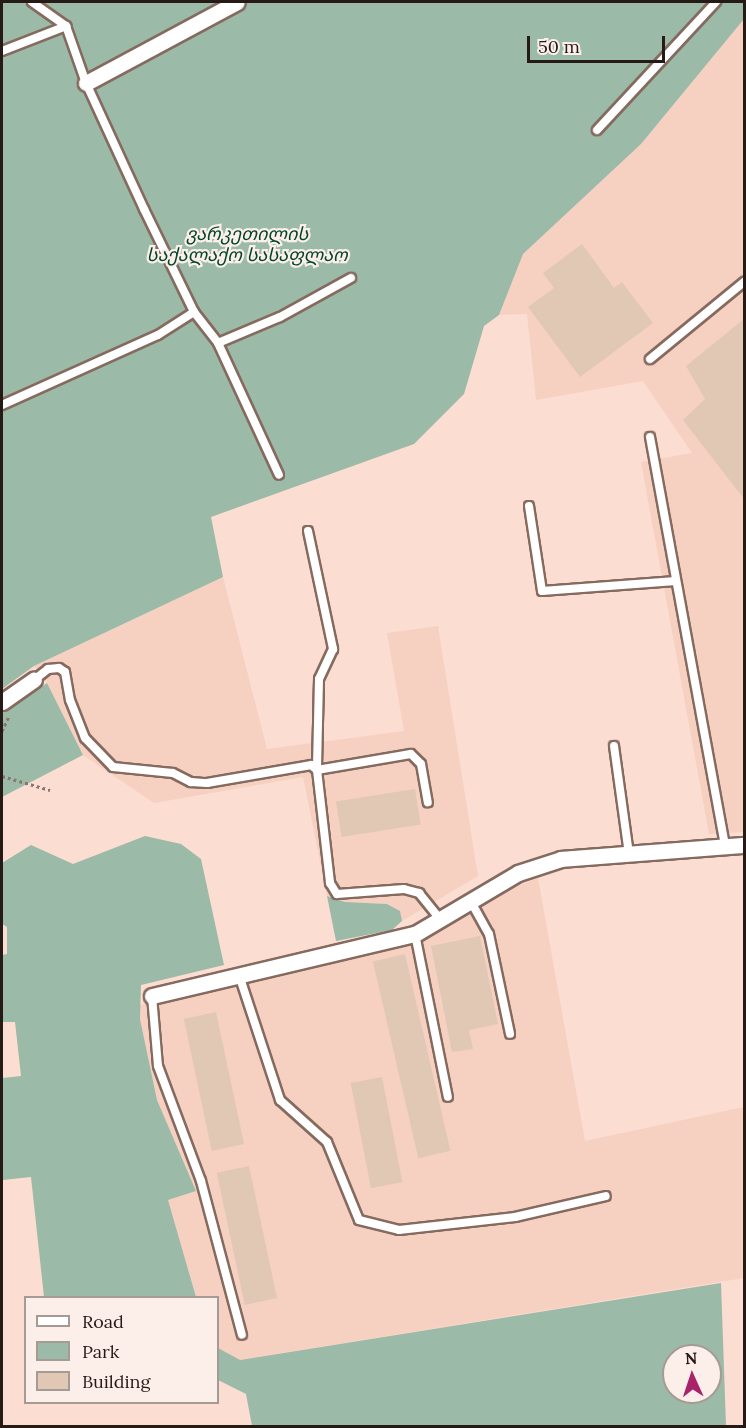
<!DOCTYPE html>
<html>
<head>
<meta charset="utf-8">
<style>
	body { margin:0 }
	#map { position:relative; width:746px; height:1428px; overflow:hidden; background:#fcddd1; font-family:Lora,"Noto Sans Georgian",serif }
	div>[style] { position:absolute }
	.built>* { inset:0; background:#f6d0c1 }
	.green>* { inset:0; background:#9cbaa8 }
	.building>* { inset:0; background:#e1c8b5; transform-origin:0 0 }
	.path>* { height:3px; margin-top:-1.5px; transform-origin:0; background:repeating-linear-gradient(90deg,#8a766e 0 3px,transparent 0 6px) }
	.roads { filter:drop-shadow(2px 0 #856a5f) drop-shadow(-2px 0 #856a5f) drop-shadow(0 2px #856a5f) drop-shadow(0 -2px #856a5f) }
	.lane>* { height:8px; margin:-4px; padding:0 4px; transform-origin:4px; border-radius:4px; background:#fff }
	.street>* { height:15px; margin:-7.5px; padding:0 7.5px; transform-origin:7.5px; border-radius:7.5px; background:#fff }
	span { translate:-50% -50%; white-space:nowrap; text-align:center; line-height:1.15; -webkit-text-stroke:4.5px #fcefea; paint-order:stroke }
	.park-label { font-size:18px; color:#02462a; font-style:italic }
	.frame { position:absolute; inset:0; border:3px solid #251a16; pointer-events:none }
	.legend { position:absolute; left:24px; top:1296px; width:195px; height:108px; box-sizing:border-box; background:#fcefea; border:2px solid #a69a95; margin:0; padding:8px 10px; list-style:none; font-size:18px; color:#251a16 }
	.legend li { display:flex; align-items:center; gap:12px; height:30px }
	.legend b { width:30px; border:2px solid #a69a95 }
	.north { position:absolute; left:662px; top:1344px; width:60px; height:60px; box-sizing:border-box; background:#fcefea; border:2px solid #a69a95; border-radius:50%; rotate:357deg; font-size:16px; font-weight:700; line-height:24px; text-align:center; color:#251a16 }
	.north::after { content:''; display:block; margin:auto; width:21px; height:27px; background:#a9236b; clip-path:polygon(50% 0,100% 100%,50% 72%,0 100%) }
	.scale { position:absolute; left:527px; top:36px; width:138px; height:27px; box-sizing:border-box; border:3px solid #251a16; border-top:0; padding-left:8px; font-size:18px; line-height:21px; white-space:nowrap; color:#251a16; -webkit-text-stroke:4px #fcefea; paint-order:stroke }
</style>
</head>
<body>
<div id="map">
	<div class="built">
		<div style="clip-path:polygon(744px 19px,744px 832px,709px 834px,641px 462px,692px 453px,643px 381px,536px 400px,527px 314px,499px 315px,523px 254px,641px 144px)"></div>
		<div style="clip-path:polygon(223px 577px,267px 749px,404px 731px,387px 633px,438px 626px,478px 876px,402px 921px,400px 911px,387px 904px,345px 902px,327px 896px,303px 777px,154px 803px,83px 755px,47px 683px,34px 666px)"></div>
		<div style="clip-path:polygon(538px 878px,585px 1141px,744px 1107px,744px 1278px,239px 1360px,218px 1348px,218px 1298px,196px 1297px,168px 1200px,196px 1191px,157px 1100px,140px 1019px,140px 1005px,400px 946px,433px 935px,498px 894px)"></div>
	</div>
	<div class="green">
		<div style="clip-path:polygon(2px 2px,744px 2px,744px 19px,641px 144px,523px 254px,499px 315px,484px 326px,464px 394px,414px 444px,211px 517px,223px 577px,34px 666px,2px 689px)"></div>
		<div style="clip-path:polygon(47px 683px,83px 755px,2px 797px,2px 713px)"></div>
		<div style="clip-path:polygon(145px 836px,181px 844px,201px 859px,224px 965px,141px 985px,140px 1019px,157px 1100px,196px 1191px,168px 1200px,196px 1297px,44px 1297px,31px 1177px,3px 1180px,2px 1078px,21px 1076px,15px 1022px,2px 1022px,2px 955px,7px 954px,7px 927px,2px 924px,2px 863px,31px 845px,73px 864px)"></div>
		<div style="clip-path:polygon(327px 896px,345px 902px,387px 904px,400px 911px,402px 921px,392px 930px,336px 941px)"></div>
		<div style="clip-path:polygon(evenodd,721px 1283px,726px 1426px,252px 1426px,246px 1394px,218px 1380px,218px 1348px,240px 1360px,721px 1283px,674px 1356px,710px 1356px,710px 1392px,674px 1392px,674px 1356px)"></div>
	</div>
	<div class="building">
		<div style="clip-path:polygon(582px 244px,614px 288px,622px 282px,653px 323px,580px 377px,528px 307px,554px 288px,543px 273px)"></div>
		<div style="clip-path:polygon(744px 319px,744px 499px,683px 420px,705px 399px,686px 366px)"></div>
		<div style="left:415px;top:789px;width:36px;height:80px;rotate:81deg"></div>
		<div style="clip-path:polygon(480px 936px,498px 1024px,469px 1030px,473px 1049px,452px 1052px,431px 946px)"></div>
		<div style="left:405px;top:954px;width:202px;height:33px;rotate:77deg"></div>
		<div style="left:216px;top:1012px;width:135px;height:33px;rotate:78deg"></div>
		<div style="left:382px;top:1077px;width:107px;height:32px;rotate:79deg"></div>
		<div style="left:249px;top:1166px;width:135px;height:33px;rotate:78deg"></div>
	</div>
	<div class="path">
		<div style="left:2px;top:731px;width:17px;rotate:-65deg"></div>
		<div style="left:2px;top:776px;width:50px;rotate:16.3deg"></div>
	</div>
	<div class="roads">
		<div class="lane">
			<div style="left:32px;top:2px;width:42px;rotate:35.2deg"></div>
			<div style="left:2px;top:51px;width:69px;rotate:-21.3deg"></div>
			<div style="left:66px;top:26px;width:60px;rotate:70.7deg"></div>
			<div style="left:86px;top:83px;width:139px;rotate:65.3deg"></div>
			<div style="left:144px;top:209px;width:114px;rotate:64.1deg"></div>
			<div style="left:194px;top:312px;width:39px;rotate:52deg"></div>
			<div style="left:218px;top:343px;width:145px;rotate:65.2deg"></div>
			<div style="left:597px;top:130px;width:175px;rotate:-47.1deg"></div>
			<div style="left:218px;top:343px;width:67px;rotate:-22.8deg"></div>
			<div style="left:280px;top:317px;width:81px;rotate:-28.8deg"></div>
			<div style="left:650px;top:359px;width:122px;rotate:-39.3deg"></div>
			<div style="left:2px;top:405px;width:171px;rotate:-24.2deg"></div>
			<div style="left:158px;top:335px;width:43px;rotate:-32.6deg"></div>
			<div style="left:650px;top:437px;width:417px;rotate:79.6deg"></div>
			<div style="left:529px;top:506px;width:86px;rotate:81.3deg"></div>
			<div style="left:542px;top:591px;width:134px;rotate:-4.3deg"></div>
			<div style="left:308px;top:531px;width:121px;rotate:78deg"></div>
			<div style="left:333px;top:649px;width:33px;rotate:115deg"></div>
			<div style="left:319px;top:679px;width:91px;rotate:91.3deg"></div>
			<div style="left:317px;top:770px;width:95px;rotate:-9.7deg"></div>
			<div style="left:411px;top:754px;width:14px;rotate:45deg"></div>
			<div style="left:421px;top:764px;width:39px;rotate:80deg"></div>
			<div style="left:34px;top:680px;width:18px;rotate:-38deg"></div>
			<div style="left:48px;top:669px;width:11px;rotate:-5deg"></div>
			<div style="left:59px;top:668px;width:7px;rotate:34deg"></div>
			<div style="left:65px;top:672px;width:28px;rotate:80deg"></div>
			<div style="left:70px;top:700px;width:41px;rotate:68.5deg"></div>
			<div style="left:85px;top:738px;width:40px;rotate:46deg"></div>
			<div style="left:113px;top:767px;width:60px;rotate:5.7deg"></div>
			<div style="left:173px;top:773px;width:20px;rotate:27deg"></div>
			<div style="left:191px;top:782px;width:16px;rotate:4deg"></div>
			<div style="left:207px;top:783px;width:106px;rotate:-9.8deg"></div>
			<div style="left:311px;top:765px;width:8px;rotate:40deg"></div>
			<div style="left:317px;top:770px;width:114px;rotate:83.4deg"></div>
			<div style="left:330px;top:883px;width:13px;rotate:58deg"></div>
			<div style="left:337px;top:894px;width:67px;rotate:-4.3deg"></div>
			<div style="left:404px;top:889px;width:16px;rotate:15deg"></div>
			<div style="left:419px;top:893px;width:33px;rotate:51deg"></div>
			<div style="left:614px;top:746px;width:109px;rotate:82.1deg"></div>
			<div style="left:470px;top:900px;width:39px;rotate:61deg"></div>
			<div style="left:489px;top:934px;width:102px;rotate:78.1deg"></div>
			<div style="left:415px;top:934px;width:166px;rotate:78.6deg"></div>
			<div style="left:239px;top:975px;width:132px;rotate:71.8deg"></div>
			<div style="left:280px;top:1100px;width:63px;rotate:41.8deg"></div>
			<div style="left:327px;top:1142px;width:84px;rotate:67.7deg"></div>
			<div style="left:359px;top:1220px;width:41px;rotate:14deg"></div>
			<div style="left:399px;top:1230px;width:117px;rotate:-6.4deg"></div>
			<div style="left:515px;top:1217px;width:93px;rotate:-13deg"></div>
			<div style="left:152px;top:996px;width:70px;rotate:85.1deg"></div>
			<div style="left:158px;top:1066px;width:123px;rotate:69.5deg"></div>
			<div style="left:201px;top:1181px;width:159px;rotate:75.1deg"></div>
		</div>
		<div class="street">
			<div style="left:86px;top:83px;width:171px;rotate:-28.2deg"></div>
			<div style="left:2px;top:702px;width:39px;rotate:-35deg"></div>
			<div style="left:152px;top:996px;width:270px;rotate:-13.3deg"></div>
			<div style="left:415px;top:934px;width:120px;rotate:-30.6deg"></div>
			<div style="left:518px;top:873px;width:45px;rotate:-18deg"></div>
			<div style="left:561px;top:859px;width:184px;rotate:-4.4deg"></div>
		</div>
	</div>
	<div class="park-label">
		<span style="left:247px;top:245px">ვარკეთილის<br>საქალაქო სასაფლაო</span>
	</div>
	<div class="frame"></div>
	<ul class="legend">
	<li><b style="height:8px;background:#fff"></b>Road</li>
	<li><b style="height:16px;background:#9cbaa8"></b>Park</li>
	<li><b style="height:16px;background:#e1c8b5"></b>Building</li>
	</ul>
	<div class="north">N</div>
	<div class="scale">50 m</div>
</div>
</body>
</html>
